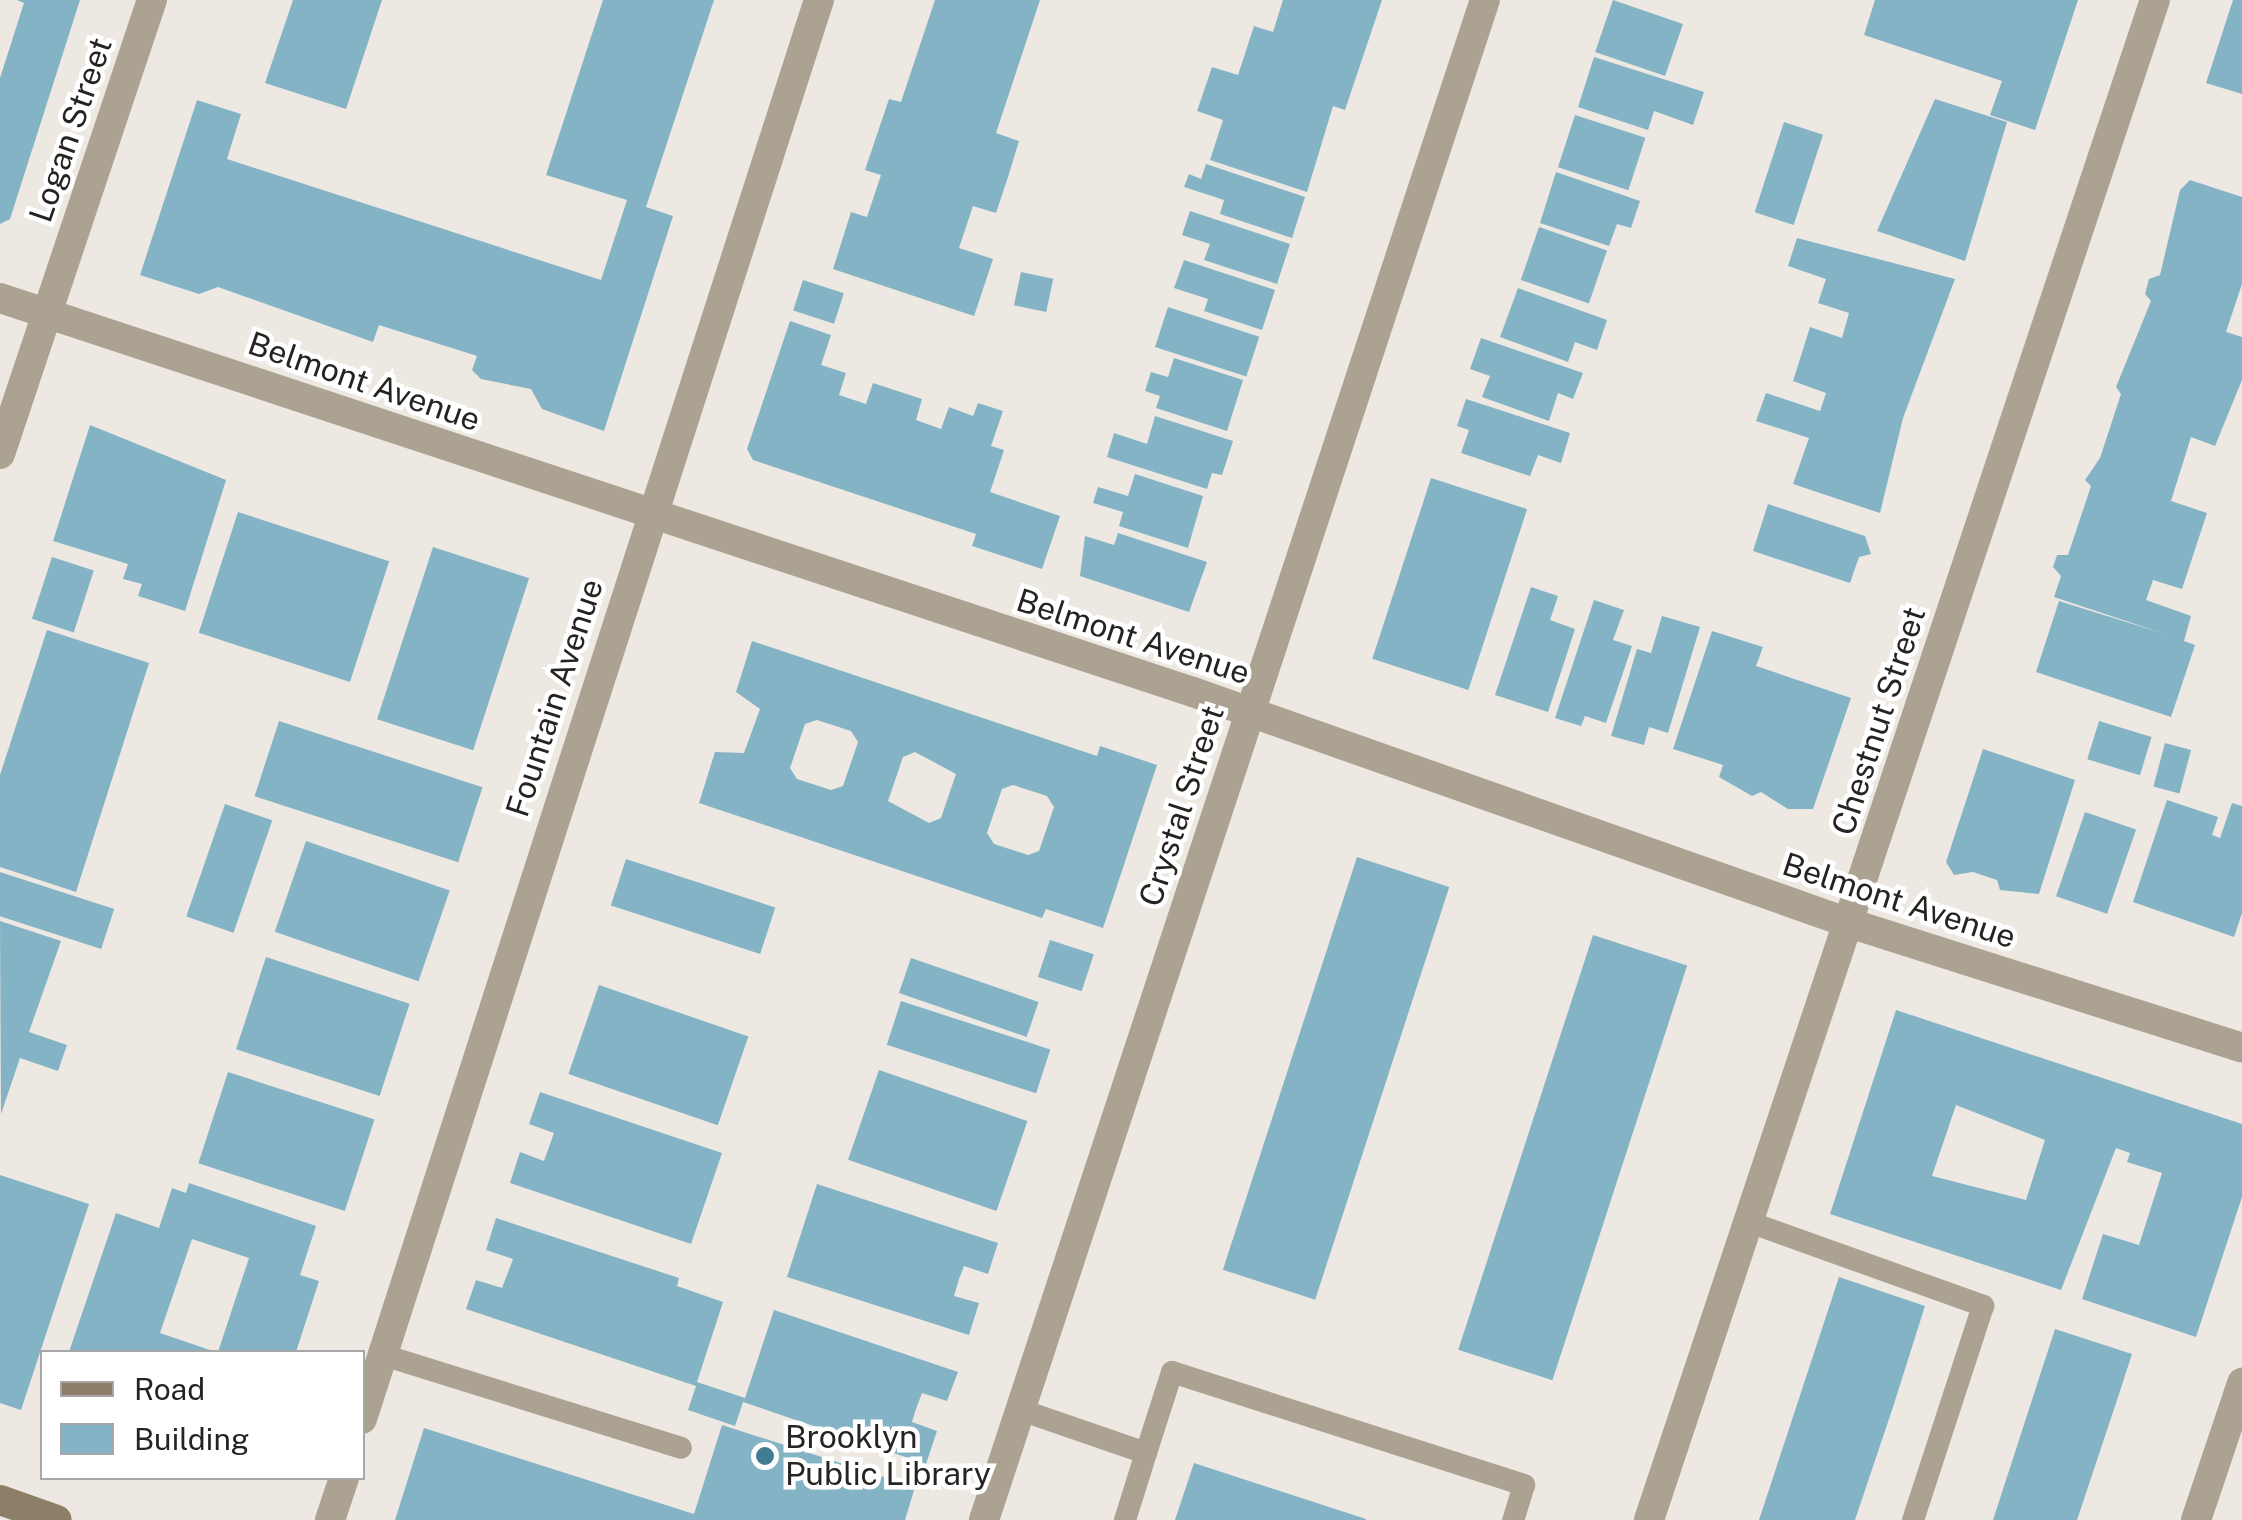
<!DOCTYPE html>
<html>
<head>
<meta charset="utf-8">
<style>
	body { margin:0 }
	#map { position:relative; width:2242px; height:1520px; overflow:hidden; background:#ede9e2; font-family:"Public Sans",sans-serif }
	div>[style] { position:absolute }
	.building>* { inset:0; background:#85b3c6; transform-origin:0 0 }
	.lane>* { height:22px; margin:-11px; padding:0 11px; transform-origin:11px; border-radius:11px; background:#aba292 }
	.street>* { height:30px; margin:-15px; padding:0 15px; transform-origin:15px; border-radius:15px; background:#aba292 }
	.secondary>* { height:30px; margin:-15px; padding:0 15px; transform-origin:15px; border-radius:15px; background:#8d7f67 }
	.dots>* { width:28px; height:28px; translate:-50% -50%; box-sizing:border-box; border:5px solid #fff; border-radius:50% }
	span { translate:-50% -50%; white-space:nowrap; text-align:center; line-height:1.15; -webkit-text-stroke:9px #fff; paint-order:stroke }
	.street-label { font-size:32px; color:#262422 }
	.poi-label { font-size:32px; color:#262422 }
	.left { translate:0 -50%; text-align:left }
	.legend { position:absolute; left:40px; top:1350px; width:325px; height:130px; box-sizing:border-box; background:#fff; border:2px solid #a8a7a7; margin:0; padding:12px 18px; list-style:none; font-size:30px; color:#262422 }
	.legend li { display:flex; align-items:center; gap:20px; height:50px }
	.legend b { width:50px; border:2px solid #a8a7a7 }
</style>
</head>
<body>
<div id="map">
	<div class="building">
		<div style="clip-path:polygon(17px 0,80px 0,10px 219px,0 224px,0 78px,24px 3px)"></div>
		<div style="clip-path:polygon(293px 0,382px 0,346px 109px,265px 83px)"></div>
		<div style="clip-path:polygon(603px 0,714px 0,646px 207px,673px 216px,604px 431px,542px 409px,531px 389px,481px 379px,472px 370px,477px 356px,379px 325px,373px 342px,218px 287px,199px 294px,140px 275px,197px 100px,241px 114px,227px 159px,601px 280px,627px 200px,546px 175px)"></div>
		<div style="clip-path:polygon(935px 0,1040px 0,996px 133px,1019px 141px,1008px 177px,996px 213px,973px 206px,959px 248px,993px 259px,974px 316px,833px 269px,851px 212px,867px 217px,881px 175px,865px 170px,889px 99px,901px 102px)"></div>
		<div style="clip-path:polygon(1283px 0,1382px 0,1345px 110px,1333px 106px,1307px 192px,1210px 160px,1223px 120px,1197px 111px,1212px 67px,1238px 75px,1254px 26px,1273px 32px)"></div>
		<div style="left:1613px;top:0;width:74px;height:55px;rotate:19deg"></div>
		<div style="clip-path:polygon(1875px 0,2078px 0,2035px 130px,1990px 115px,2002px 81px,1864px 35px)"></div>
		<div style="clip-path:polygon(2233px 0,2242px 0,2242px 94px,2206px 83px)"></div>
		<div style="clip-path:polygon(1594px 57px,1704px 92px,1693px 125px,1654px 111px,1648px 130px,1578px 107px)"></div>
		<div style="clip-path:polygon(1935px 99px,2007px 122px,1965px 261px,1877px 231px)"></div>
		<div style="left:1575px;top:115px;width:74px;height:55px;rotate:18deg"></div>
		<div style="left:1784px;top:122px;width:41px;height:95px;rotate:18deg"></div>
		<div style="clip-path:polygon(1206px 164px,1305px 197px,1292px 238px,1220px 214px,1224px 200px,1184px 187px,1189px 174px,1201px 179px)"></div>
		<div style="clip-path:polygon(1556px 172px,1640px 201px,1631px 228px,1617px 224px,1609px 246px,1540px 223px)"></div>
		<div style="clip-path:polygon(2190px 180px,2242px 197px,2242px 284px,2226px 332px,2242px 337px,2242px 380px,2215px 446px,2191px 437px,2171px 501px,2207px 513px,2182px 589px,2153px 580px,2146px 600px,2191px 616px,2184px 641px,2195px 645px,2171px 717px,2036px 672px,2059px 601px,2165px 634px,2054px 597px,2061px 576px,2053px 567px,2057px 555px,2068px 555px,2091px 486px,2085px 480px,2100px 458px,2121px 394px,2116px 387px,2151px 301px,2145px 294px,2149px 279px,2160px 275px,2180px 190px)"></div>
		<div style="clip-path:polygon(1190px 211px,1290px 244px,1277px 284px,1204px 260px,1210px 244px,1182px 235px)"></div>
		<div style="left:1539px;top:227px;width:72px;height:56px;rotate:19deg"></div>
		<div style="clip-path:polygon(1797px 238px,1955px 279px,1903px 418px,1880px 513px,1793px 484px,1809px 438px,1756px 421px,1766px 393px,1820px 411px,1826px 393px,1793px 381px,1810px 327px,1842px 338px,1849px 313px,1818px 303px,1826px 279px,1788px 266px)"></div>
		<div style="clip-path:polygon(1184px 260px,1275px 290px,1262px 330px,1204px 311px,1208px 299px,1174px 288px)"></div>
		<div style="left:1021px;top:272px;width:33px;height:34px;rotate:12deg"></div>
		<div style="left:803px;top:280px;width:43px;height:32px;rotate:18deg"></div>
		<div style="clip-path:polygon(1518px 288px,1607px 320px,1597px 350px,1575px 342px,1568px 362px,1500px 337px)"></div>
		<div style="left:1168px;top:307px;width:96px;height:42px;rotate:18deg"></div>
		<div style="clip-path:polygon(790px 321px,831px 335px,821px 365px,846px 373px,839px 395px,866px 404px,873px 383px,922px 399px,916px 420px,941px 429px,949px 407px,973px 416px,978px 403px,1003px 411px,991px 446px,1004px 450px,990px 492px,1060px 516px,1042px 569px,972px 546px,976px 534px,753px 460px,747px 449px)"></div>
		<div style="clip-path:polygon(1481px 338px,1583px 373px,1573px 399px,1558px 393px,1549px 421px,1482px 397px,1490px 376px,1470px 369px)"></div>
		<div style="clip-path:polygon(1174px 358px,1243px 380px,1227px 431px,1156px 408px,1160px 396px,1145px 391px,1151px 372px,1168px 377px)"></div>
		<div style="clip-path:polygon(1466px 399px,1570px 433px,1561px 463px,1538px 455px,1530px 476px,1461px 453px,1469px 430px,1457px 426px)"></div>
		<div style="clip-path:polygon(1155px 416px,1233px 441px,1222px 475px,1212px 473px,1207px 489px,1107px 457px,1114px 433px,1147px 444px)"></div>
		<div style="clip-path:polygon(90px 425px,226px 480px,185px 611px,138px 596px,142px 584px,123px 579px,128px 564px,53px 541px)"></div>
		<div style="clip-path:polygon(1135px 474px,1203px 496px,1188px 548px,1119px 526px,1123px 512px,1093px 503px,1098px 487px,1128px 496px)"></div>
		<div style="left:1431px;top:478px;width:101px;height:190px;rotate:18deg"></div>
		<div style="clip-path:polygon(1768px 504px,1865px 536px,1871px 554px,1859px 557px,1850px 583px,1753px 551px)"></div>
		<div style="left:238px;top:512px;width:159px;height:127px;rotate:18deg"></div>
		<div style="clip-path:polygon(1118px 533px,1207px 562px,1189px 612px,1080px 576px,1085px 536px,1114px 545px)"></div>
		<div style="left:433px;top:547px;width:101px;height:181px;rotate:18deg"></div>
		<div style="left:52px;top:557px;width:44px;height:65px;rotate:18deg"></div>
		<div style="clip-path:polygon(1531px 587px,1558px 596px,1550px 620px,1575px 629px,1548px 712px,1495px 695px)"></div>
		<div style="clip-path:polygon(1594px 600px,1624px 610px,1613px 640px,1632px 646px,1606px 723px,1585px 716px,1581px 726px,1555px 718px)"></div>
		<div style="clip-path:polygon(1662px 616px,1700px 627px,1668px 733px,1649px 727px,1644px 745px,1611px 736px,1637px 649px,1651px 653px)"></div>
		<div style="clip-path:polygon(47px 630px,149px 663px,76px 892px,0 867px,0 775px)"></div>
		<div style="clip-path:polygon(1712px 631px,1763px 647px,1756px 666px,1851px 698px,1813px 809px,1788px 809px,1761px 792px,1752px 796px,1719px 777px,1723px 765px,1673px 749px)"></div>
		<div style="clip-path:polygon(evenodd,752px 641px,1097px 756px,1100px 746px,1157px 765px,1103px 928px,1046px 909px,1042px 918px,699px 803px,715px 752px,744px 753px,760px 709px,736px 692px,752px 641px,817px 720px,851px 731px,858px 742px,843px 786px,831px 790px,797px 779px,790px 768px,805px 724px,817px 720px,752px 641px,915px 752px,956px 774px,941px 818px,929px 823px,888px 801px,903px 757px,915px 752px,752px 641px,1013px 785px,1047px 796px,1054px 807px,1039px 851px,1028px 855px,994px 844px,987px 833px,1002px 789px,1013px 785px)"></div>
		<div style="left:279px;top:721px;width:214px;height:79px;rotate:18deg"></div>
		<div style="left:2099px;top:721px;width:55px;height:40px;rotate:17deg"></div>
		<div style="left:2165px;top:743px;width:27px;height:45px;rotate:15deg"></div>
		<div style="clip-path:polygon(1983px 749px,2075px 780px,2039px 894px,2000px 890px,1997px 880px,1973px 872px,1954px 875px,1946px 862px)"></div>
		<div style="clip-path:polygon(2167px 800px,2218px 817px,2212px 835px,2220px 838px,2232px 803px,2242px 806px,2242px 913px,2234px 937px,2133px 902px)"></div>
		<div style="left:225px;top:804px;width:50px;height:119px;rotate:19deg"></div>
		<div style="left:2085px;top:812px;width:54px;height:89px;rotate:19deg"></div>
		<div style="left:306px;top:841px;width:152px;height:96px;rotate:19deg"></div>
		<div style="left:1357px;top:857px;width:97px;height:434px;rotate:18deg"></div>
		<div style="left:626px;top:859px;width:157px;height:49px;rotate:18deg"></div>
		<div style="left:0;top:872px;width:120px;height:42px;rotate:18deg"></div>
		<div style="clip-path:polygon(0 921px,61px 941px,29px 1032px,67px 1045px,58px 1071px,20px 1058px,1px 1114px)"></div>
		<div style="left:1593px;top:935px;width:99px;height:436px;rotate:18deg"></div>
		<div style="left:1050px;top:940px;width:46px;height:39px;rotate:18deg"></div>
		<div style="left:266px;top:957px;width:151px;height:97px;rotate:18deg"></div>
		<div style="left:911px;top:958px;width:135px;height:37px;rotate:19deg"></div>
		<div style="left:599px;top:985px;width:158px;height:94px;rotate:19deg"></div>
		<div style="left:901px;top:1001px;width:157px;height:46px;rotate:18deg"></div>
		<div style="clip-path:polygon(evenodd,1896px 1010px,2242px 1124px,2242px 1197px,2196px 1337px,2082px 1299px,2103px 1234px,2139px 1245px,2162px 1173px,2127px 1162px,2130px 1153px,2116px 1148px,2061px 1290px,1830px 1214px,1896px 1010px,1956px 1105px,2045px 1140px,2026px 1200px,1932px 1176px,1956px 1105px)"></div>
		<div style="left:879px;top:1070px;width:157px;height:95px;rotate:19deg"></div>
		<div style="left:228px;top:1072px;width:154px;height:96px;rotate:18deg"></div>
		<div style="clip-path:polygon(540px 1092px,722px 1153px,691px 1244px,510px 1183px,520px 1152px,544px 1161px,554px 1133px,529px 1124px)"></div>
		<div style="clip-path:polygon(0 1175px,89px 1204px,21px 1410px,0 1403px)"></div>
		<div style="clip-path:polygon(189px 1183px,316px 1226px,300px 1275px,319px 1281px,296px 1352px,218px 1352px,249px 1258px,192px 1239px,160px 1333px,216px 1352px,69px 1352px,116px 1213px,159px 1228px,172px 1188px,186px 1193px)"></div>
		<div style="clip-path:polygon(817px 1184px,998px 1243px,988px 1274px,964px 1266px,959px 1279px,954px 1296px,979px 1303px,969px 1335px,787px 1277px)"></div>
		<div style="clip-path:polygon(496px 1218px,679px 1278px,677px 1286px,723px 1302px,697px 1382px,745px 1398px,774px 1310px,958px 1372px,947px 1401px,922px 1393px,916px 1409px,912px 1422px,937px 1431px,926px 1464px,743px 1402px,735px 1426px,688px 1410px,696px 1386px,466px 1309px,476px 1280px,502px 1288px,513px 1259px,486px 1250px)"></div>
		<div style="clip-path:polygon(1839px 1277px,1925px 1306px,1893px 1407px,1855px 1520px,1759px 1520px)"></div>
		<div style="clip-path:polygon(2055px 1329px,2132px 1354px,2120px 1391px,2077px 1520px,1993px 1520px)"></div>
		<div style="clip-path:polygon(722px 1425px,915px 1487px,905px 1520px,395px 1520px,424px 1428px,694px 1514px)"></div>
		<div style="clip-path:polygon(1194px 1463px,1366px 1519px,1366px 1520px,1175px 1520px)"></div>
	</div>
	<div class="lane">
		<div style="left:1749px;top:1222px;width:249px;rotate:19.7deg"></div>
		<div style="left:1983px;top:1306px;width:225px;rotate:108.1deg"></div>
		<div style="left:383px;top:1355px;width:312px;rotate:17.3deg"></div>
		<div style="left:1021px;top:1410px;width:132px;rotate:19deg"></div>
		<div style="left:1146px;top:1453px;width:85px;rotate:-72.2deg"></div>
		<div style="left:1172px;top:1372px;width:370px;rotate:17.8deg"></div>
		<div style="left:1524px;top:1485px;width:37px;rotate:107deg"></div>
		<div style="left:1125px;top:1520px;width:70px;rotate:-72.6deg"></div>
	</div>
	<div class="street">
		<div style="left:0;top:298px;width:1256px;rotate:18.28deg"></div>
		<div style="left:1193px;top:692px;width:695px;rotate:19.4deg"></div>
		<div style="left:1849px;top:923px;width:412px;rotate:17.6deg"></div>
		<div style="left:0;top:454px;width:479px;rotate:-71.5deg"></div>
		<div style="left:362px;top:1419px;width:1491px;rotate:-72.15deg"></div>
		<div style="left:330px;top:1520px;width:44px;rotate:-71.6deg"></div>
		<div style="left:984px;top:1520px;width:1600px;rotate:-71.76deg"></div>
		<div style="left:1649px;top:1520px;width:1602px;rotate:-71.59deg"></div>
		<div style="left:2196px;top:1520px;width:145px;rotate:-71.4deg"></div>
	</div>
	<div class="secondary">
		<div style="left:0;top:1500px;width:60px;rotate:19.3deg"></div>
	</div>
	<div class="dots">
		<div style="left:765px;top:1456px;background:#407d94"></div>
	</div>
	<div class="street-label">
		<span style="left:71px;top:130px;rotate:-71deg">Logan Street</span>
		<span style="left:364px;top:382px;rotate:19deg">Belmont Avenue</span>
		<span style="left:1133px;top:637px;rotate:18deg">Belmont Avenue</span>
		<span style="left:555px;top:698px;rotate:-72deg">Fountain Avenue</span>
		<span style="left:1879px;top:721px;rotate:-72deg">Chestnut Street</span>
		<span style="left:1182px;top:806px;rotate:-72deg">Crystal Street</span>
		<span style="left:1899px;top:901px;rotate:18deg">Belmont Avenue</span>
	</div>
	<div class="poi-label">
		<span class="left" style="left:785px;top:1456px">Brooklyn<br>Public Library</span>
	</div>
	<ul class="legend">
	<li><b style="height:12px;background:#8d7f67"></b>Road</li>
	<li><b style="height:28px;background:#85b3c6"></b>Building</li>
	</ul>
</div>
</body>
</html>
